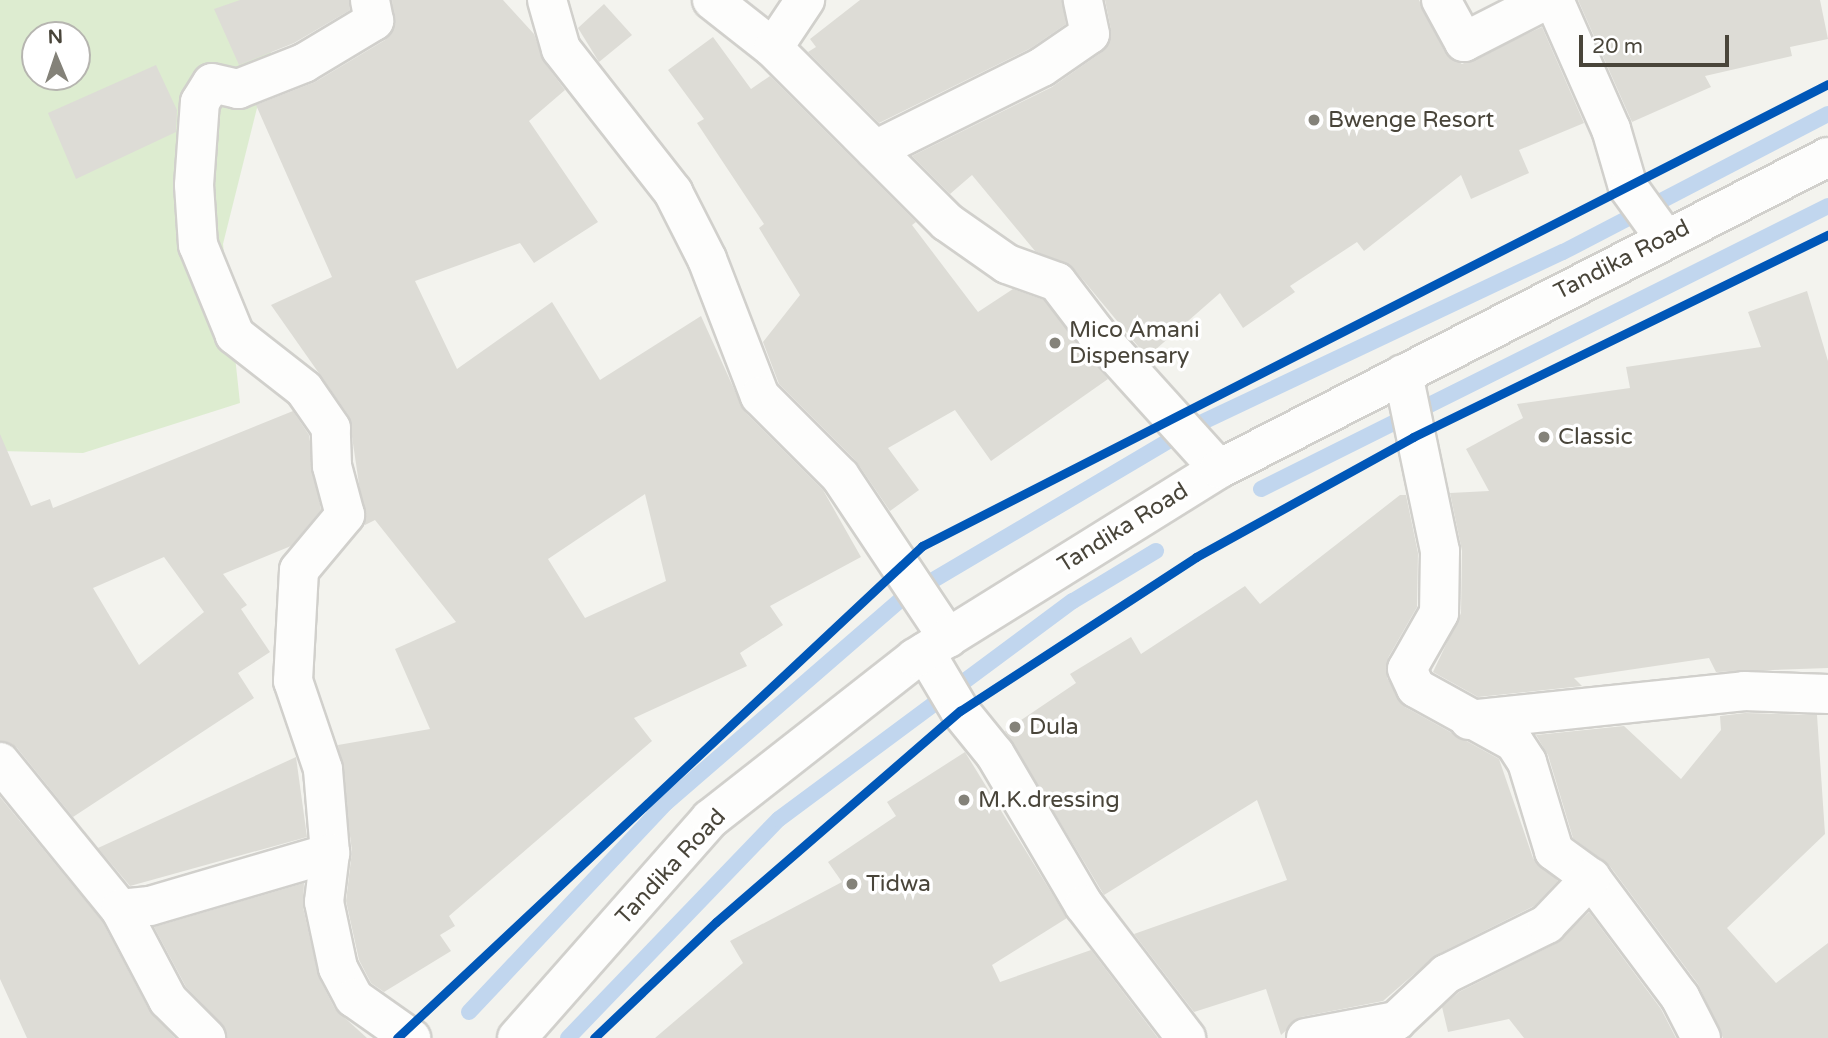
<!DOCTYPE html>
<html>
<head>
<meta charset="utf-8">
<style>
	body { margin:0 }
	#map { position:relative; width:1828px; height:1038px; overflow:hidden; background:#f3f3ee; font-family:"Varela Round",sans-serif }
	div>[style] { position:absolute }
	.green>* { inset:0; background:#ddecd0 }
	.stream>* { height:16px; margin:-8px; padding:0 8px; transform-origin:8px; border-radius:8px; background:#c1d6ee }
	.building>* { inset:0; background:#dddcd6 }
	.roads { filter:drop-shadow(2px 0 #d1d0cc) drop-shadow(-2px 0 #d1d0cc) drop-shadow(0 2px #d1d0cc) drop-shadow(0 -2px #d1d0cc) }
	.minor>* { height:38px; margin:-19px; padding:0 19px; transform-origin:19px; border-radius:19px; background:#fdfdfc }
	.cycleway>* { height:9px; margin:-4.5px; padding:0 4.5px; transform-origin:4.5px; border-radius:4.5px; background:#0057b8 }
	.dots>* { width:19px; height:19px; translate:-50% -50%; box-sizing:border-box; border:4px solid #fff; border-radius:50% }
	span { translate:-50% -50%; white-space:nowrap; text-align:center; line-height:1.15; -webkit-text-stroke:7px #fff; paint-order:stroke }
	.poi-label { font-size:23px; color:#49453a }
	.left { translate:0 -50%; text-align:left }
	.street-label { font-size:23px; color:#49453a }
	.north { position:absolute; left:21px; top:21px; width:70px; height:70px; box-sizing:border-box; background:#fff; border:2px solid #b6b5b0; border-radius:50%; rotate:358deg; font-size:19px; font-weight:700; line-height:28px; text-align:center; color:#49453a }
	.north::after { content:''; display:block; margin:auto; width:24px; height:32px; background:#848279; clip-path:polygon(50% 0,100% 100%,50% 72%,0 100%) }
	.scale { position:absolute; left:1579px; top:35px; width:150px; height:32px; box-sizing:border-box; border:4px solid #49453a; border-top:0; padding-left:9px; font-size:21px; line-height:24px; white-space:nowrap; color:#49453a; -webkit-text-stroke:5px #fff; paint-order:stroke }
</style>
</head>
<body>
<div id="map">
	<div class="green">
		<div style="clip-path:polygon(evenodd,0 0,284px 0,223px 244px,240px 403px,83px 453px,0 451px,0 0,35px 35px,77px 35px,77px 77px,35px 77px,35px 35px)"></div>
	</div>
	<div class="stream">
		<div style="left:1261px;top:489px;width:634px;rotate:-26.52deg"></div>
		<div style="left:469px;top:1012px;width:287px;rotate:-46.7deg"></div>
		<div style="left:666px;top:803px;width:313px;rotate:-40.9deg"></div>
		<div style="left:903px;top:598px;width:334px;rotate:-30.6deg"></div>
		<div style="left:1190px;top:428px;width:412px;rotate:-25.3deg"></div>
		<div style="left:1563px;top:252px;width:299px;rotate:-27.5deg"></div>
		<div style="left:568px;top:1038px;width:304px;rotate:-46.1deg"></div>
		<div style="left:779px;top:819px;width:366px;rotate:-36.6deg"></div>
		<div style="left:1073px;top:601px;width:97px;rotate:-31.1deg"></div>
	</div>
	<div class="building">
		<div style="clip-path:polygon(240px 0,349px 0,350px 10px,294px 43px,239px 65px,214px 9px)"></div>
		<div style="clip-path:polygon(evenodd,392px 0,503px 0,534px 34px,544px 62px,565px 90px,529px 121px,598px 222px,534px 263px,520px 243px,415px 281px,457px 369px,552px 302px,600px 380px,701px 316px,744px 411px,823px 490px,861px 557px,770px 606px,783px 625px,740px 653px,747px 666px,634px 718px,652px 741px,449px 916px,455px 926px,440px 935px,451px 951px,384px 992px,371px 983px,359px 960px,346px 901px,352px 851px,338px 745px,430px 729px,395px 649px,456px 622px,375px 520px,365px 525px,349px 416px,271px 305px,332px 277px,256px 105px,315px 82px,385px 40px,394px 29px,392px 0,645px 494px,666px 581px,585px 618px,548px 559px,645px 494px)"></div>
		<div style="clip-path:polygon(860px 0,1062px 0,1066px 24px,1031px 48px,879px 123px,808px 52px,816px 47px,810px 39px)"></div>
		<div style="clip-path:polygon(1105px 0,1419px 0,1445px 52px,1462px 64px,1542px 27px,1584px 123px,1519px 150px,1529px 173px,1471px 199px,1461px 175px,1364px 251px,1357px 242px,1290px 286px,1295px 292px,1243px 328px,1220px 293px,1147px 357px,1074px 269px,1035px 251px,972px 175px,950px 194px,912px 156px,1052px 87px,1102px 52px,1111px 30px)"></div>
		<div style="clip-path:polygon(1578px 0,1820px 0,1828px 39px,1790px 47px,1792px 56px,1705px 76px,1711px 87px,1632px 122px)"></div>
		<div style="clip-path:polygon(604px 4px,632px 35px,599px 62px,578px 28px)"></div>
		<div style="clip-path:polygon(713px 37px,751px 89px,770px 76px,916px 222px,912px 225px,978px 312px,1013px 289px,1044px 300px,1108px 379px,991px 461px,955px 410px,888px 448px,919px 490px,890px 511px,856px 461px,779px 384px,763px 342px,800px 295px,759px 228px,764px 224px,697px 123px,704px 119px,668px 70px)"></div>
		<div style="clip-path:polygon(156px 65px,177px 110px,176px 132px,76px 179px,48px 113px)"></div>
		<div style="clip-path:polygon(1807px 291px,1828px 361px,1828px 668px,1716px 672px,1709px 658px,1574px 678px,1582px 686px,1478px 697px,1433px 672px,1461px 613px,1462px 551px,1450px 493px,1489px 491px,1466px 449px,1523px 418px,1517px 404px,1630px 388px,1626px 367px,1761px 347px,1748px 312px)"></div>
		<div style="clip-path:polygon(evenodd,293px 411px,309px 435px,321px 510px,291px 546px,223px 574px,247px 605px,241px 609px,270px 652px,238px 673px,254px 698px,73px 817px,17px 748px,0 741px,0 434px,31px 506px,50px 499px,53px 508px,293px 411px,164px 557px,204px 612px,139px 665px,93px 588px,164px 557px)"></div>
		<div style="clip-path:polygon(1400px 495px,1406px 495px,1418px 553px,1417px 607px,1388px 658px,1387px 678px,1405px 707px,1499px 759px,1533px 858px,1558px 881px,1534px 906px,1436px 955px,1383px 1001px,1301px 1017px,1281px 1035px,1266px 989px,1194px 1012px,1134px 934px,1287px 880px,1257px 800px,1104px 895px,1005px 731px,1076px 683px,1070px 674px,1131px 637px,1141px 654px,1245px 586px,1260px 604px)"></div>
		<div style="clip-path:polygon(1745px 713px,1817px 715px,1825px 834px,1727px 928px,1776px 983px,1828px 943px,1828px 1038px,1723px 1038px,1698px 984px,1609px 865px,1573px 838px,1548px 755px,1536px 735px,1624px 726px,1681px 779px,1721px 730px,1720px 716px)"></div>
		<div style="clip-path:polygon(965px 752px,1067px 918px,992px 965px,1000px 982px,1091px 950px,1158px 1038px,655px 1038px,743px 963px,730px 941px,842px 882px,828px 862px,896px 816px,887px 802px)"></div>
		<div style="clip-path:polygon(296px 757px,307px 837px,130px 886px,98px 848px)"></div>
		<div style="clip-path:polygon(0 797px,102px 921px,149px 1010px,175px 1038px,27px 1038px,0 979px)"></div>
		<div style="clip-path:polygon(304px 883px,303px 907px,319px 978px,335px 1009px,367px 1038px,227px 1038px,221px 1023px,186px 987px,154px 927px)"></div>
		<div style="clip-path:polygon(1589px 912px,1661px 1009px,1676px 1038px,1524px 1038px,1509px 1019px,1448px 1032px,1442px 1007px,1459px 992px,1557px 943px)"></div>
	</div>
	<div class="roads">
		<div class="minor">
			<div style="left:547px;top:0;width:51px;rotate:74.1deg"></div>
			<div style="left:561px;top:49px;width:182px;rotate:51.9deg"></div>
			<div style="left:673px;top:192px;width:75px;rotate:63.1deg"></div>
			<div style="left:707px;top:259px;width:147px;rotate:68.9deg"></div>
			<div style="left:760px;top:396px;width:113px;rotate:45deg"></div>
			<div style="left:840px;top:476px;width:195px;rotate:56.3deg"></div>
			<div style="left:712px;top:0;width:78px;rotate:38.2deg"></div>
			<div style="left:773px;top:48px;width:246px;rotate:45deg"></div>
			<div style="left:947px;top:222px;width:73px;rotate:35deg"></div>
			<div style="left:1007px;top:264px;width:53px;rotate:19.8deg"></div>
			<div style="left:1057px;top:282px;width:64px;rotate:52.6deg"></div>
			<div style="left:1096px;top:333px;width:183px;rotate:47.9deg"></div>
			<div style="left:1441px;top:0;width:48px;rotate:61.3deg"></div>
			<div style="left:1464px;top:42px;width:92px;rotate:-27.1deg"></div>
			<div style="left:1554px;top:0;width:141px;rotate:66.2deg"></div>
			<div style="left:1611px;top:129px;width:60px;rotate:73.7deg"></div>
			<div style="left:1628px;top:187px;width:62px;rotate:54.2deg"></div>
			<div style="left:773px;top:48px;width:58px;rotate:-56.3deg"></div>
			<div style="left:875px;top:150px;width:186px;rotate:-26.4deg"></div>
			<div style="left:1042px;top:67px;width:58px;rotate:-34.5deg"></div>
			<div style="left:1090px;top:34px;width:35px;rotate:-102deg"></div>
			<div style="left:1403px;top:374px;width:181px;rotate:78.2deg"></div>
			<div style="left:1440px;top:551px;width:62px;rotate:90.9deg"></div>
			<div style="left:1439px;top:613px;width:64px;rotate:119.7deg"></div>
			<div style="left:1407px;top:669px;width:21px;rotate:65deg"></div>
			<div style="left:1416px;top:688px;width:112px;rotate:28.9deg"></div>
			<div style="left:1514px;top:742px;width:24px;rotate:57deg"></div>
			<div style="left:1527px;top:762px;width:93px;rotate:73.1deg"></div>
			<div style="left:1554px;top:851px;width:46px;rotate:36.1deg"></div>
			<div style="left:1591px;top:878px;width:149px;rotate:53.2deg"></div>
			<div style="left:1680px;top:997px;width:46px;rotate:62.9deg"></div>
			<div style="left:925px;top:652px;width:69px;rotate:59.3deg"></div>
			<div style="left:960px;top:711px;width:55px;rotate:50.9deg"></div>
			<div style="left:995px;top:754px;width:175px;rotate:59.5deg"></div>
			<div style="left:1084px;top:905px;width:168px;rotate:52.5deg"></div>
			<div style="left:1469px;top:720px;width:277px;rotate:-6deg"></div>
			<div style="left:1744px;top:691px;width:84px;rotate:2deg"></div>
			<div style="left:0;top:762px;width:190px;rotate:50.8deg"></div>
			<div style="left:120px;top:909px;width:103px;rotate:62.2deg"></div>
			<div style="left:168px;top:1000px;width:54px;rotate:45deg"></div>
			<div style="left:330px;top:853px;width:84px;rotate:-94.8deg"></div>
			<div style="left:323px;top:769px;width:93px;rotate:-108.8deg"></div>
			<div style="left:293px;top:681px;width:111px;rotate:-86.9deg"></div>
			<div style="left:299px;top:570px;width:72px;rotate:-50.1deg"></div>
			<div style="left:345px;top:515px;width:51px;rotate:-104.9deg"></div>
			<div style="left:332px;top:466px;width:38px;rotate:-92deg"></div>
			<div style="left:331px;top:428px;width:47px;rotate:-124.7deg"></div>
			<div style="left:304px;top:389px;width:88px;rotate:-142deg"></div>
			<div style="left:235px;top:335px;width:97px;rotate:-112.3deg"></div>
			<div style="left:198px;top:245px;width:60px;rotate:-93.8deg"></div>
			<div style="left:194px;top:185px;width:83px;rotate:-85.9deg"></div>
			<div style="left:200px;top:102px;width:22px;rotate:-58deg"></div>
			<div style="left:212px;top:83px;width:27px;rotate:13deg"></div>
			<div style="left:238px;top:89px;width:71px;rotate:-21.5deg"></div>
			<div style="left:304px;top:63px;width:82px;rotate:-31deg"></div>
			<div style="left:374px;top:21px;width:21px;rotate:-101deg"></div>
			<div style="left:120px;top:909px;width:30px;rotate:-6deg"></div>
			<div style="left:150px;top:906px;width:188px;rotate:-16.4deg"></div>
			<div style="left:330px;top:853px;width:49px;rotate:97deg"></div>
			<div style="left:324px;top:902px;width:67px;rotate:78deg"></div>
			<div style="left:338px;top:968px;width:34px;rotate:62deg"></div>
			<div style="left:354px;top:998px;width:70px;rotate:35.1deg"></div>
			<div style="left:517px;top:1038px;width:292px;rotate:-48.6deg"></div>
			<div style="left:710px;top:819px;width:261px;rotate:-38.1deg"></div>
			<div style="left:915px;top:658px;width:358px;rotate:-31.9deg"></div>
			<div style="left:1219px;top:469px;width:684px;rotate:-27.13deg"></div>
			<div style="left:1306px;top:1038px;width:92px;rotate:-10.7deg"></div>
			<div style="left:1396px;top:1021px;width:69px;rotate:-43.2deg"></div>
			<div style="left:1446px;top:974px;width:113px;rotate:-26.3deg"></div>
			<div style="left:1547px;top:924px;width:64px;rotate:-46.3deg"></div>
		</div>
	</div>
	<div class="cycleway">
		<div style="left:397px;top:1038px;width:720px;rotate:-43.14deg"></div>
		<div style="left:922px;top:546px;width:1017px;rotate:-27.02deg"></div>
		<div style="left:594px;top:1038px;width:168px;rotate:-43.6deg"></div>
		<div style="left:716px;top:922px;width:323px;rotate:-40.9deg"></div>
		<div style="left:960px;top:711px;width:282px;rotate:-33.1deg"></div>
		<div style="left:1196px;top:557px;width:248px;rotate:-28.9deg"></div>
		<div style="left:1413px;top:437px;width:462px;rotate:-26deg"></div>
	</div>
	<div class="dots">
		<div style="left:1314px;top:120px;background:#848279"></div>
		<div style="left:1055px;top:343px;background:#848279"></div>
		<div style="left:1544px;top:437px;background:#848279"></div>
		<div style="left:1015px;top:727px;background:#848279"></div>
		<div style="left:964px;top:800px;background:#848279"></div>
		<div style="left:852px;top:884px;background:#848279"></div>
	</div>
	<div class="poi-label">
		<span class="left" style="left:1328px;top:120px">Bwenge Resort</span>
		<span class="left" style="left:1069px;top:343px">Mico Amani<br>Dispensary</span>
		<span class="left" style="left:1558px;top:437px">Classic</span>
		<span class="left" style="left:1029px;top:727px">Dula</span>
		<span class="left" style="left:978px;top:800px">M.K.dressing</span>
		<span class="left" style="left:866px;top:884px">Tidwa</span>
	</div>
	<div class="street-label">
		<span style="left:1622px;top:260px;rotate:-27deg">Tandika Road</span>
		<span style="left:1123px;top:528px;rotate:-32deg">Tandika Road</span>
		<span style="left:671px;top:867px;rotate:-47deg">Tandika Road</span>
	</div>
	<div class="north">N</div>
	<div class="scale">20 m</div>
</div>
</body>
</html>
